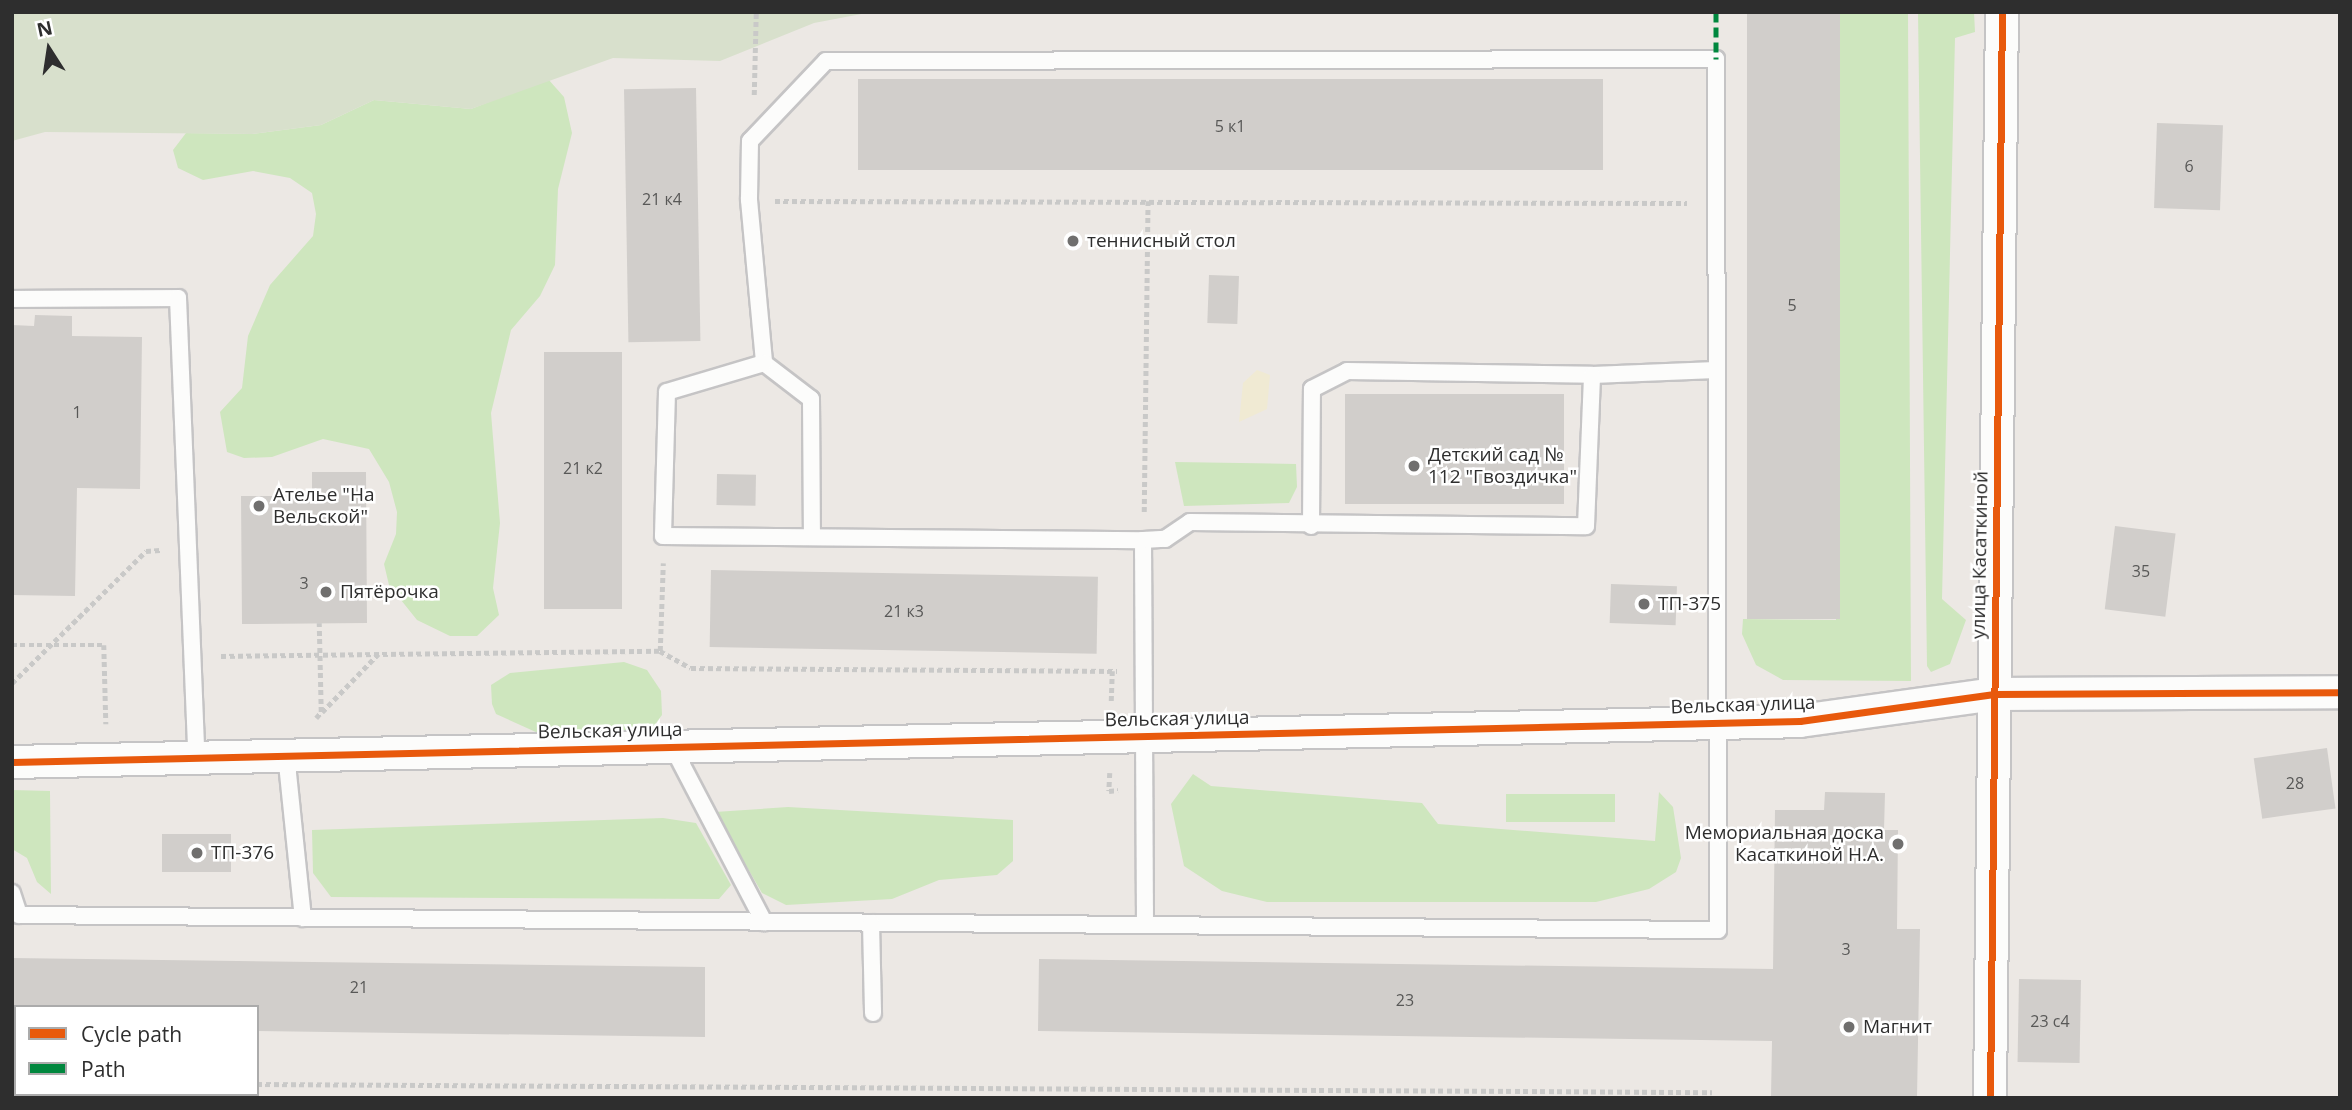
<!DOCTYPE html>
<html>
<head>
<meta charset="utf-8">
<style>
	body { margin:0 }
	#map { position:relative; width:2352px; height:1110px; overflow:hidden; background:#ece8e4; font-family:"Open Sans",sans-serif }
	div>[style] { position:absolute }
	.green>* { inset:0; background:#cee6be; transform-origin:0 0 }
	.sand>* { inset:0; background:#f0ead3 }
	.cemetery>* { inset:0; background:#d8e0cc }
	.building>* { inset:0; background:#d1cecb; transform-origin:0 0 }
	.path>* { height:4.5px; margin-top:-2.25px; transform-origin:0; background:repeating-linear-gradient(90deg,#c9c9c8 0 5px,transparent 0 8.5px) }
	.roads { filter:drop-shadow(2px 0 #c5c4c5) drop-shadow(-2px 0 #c5c4c5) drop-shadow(0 2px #c5c4c5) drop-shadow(0 -2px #c5c4c5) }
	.lane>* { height:16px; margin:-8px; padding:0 8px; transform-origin:8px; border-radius:8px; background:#fcfcfb }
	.street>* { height:32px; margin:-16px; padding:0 16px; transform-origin:16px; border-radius:16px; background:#fcfcfb }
	.quiet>* { height:5px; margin-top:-2.5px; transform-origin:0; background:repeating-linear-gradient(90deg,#00873e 0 10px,transparent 0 15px) }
	.cycleway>* { height:7px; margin:-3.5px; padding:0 3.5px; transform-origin:3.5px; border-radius:3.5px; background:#e8590c }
	.dots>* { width:19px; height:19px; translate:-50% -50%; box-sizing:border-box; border:4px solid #fff; border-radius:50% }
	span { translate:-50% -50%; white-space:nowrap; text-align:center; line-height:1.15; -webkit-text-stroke:5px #fff; paint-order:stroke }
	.number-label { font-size:16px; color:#585857 }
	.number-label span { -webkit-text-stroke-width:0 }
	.poi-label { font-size:19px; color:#2e2e2e }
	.left { translate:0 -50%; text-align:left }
	.right { translate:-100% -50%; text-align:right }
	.street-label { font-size:19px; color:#2e2e2e }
	.frame { position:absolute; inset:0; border:14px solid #2e2e2e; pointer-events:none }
	.legend { position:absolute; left:14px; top:1005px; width:245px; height:91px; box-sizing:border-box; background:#fff; border:2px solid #ababab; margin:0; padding:9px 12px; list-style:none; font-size:21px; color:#2e2e2e }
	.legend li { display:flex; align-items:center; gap:14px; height:35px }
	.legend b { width:35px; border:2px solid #ababab }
	.north { position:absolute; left:14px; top:14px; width:70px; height:70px; -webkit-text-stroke:5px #fff; paint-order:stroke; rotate:348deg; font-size:19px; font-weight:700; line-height:28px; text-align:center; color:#2e2e2e }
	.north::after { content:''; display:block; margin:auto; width:24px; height:32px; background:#2e2e2e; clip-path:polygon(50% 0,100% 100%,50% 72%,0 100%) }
</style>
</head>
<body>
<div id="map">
	<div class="green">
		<div style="clip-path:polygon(1840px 12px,1908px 12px,1911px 681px,1783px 680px,1756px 665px,1742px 634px,1743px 619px,1836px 620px)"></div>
		<div style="clip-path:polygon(1918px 12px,1974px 12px,1975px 32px,1955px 38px,1942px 599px,1966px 620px,1950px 664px,1931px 672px,1927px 666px)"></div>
		<div style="clip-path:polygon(548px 79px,564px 97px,572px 133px,558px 189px,555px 265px,540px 296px,511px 330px,491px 413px,500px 523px,493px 588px,499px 615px,477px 636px,450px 636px,417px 620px,389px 585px,384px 564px,396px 534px,397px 512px,389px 482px,369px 449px,323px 439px,272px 457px,244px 458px,227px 452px,220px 412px,242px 388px,248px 336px,270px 285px,313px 236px,316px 214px,312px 193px,290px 178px,253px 171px,203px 180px,178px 168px,173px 150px,186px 133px,252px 134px,321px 125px,374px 100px,471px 109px)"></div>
		<div style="clip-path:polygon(1175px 462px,1296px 464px,1297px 487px,1289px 503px,1184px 506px)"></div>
		<div style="clip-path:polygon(624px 662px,647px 670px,661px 691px,662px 715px,648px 734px,538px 733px,496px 714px,492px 704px,491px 685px,510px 673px)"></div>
		<div style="clip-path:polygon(1193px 774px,1211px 786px,1422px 803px,1438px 824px,1655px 841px,1659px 792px,1673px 807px,1681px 858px,1676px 872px,1649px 889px,1596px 902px,1267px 902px,1222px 891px,1184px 866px,1171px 804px)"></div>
		<div style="clip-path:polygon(12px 790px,50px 791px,51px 894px,37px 882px,27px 858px,12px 849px)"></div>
		<div style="left:1615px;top:794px;width:28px;height:109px;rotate:90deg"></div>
		<div style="clip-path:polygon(788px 807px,1013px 820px,1013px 861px,997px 875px,939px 880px,892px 899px,786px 905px,762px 893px,715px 812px)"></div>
		<div style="clip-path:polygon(663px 818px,696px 823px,731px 885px,719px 899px,331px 897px,313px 873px,312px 830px)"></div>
	</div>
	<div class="sand">
		<div style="clip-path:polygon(1257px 370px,1270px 375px,1267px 409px,1239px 422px,1243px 383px)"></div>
	</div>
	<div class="cemetery">
		<div style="clip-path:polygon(12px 12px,872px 12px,814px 23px,720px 61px,613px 58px,471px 109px,374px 100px,321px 125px,252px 134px,45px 132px,12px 141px)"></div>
	</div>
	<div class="building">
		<div style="left:1747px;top:12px;width:93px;height:607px"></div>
		<div style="left:858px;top:79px;width:745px;height:91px"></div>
		<div style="left:696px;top:88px;width:253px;height:72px;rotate:89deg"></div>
		<div style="left:2157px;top:123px;width:66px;height:85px;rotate:2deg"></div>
		<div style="left:1209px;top:275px;width:30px;height:48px;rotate:2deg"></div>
		<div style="clip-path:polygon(35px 315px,72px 316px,72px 336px,142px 337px,140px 489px,77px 488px,75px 596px,12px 595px,12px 325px,34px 326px)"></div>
		<div style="left:544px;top:352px;width:78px;height:257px"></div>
		<div style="left:1564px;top:394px;width:110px;height:219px;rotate:90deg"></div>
		<div style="clip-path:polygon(312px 472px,366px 472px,367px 623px,242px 624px,241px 496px,312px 496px)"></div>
		<div style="left:717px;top:474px;width:39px;height:31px;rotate:1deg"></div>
		<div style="left:2115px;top:526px;width:61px;height:84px;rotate:7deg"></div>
		<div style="left:711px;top:570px;width:387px;height:77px;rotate:1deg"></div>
		<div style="left:1611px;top:584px;width:66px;height:39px;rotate:2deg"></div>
		<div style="left:2327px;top:748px;width:61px;height:74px;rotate:82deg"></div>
		<div style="clip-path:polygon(1825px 792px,1885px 793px,1884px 830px,1898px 830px,1897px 929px,1920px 929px,1917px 1098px,1771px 1097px,1772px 1041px,1038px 1031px,1039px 959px,1773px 969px,1775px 810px,1824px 810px)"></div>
		<div style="left:162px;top:834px;width:69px;height:38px"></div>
		<div style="clip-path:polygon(12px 958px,705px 967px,705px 1037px,257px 1031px,257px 1007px,12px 1007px)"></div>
		<div style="left:2019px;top:979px;width:62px;height:83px;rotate:1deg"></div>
	</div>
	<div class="path">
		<div style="left:754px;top:95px;width:83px;rotate:-88.6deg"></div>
		<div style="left:775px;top:201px;width:912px;rotate:0.13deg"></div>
		<div style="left:1144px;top:512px;width:311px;rotate:-89.3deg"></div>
		<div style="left:12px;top:645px;width:92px"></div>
		<div style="left:104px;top:645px;width:79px;rotate:88.5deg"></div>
		<div style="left:660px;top:651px;width:35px;rotate:29deg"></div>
		<div style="left:691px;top:668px;width:426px;rotate:0.4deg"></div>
		<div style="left:221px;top:656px;width:439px;rotate:-0.7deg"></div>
		<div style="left:660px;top:651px;width:88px;rotate:-88deg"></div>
		<div style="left:12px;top:683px;width:188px;rotate:-44.6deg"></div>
		<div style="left:146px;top:551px;width:14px;rotate:-4deg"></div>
		<div style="left:1111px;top:701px;width:30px;rotate:-88deg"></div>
		<div style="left:322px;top:712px;width:81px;rotate:-46deg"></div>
		<div style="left:316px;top:718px;width:8px;rotate:-50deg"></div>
		<div style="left:321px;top:712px;width:89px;rotate:-91.3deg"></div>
		<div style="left:1110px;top:773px;width:18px;rotate:93deg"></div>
		<div style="left:1109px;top:791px;width:9px;rotate:-6deg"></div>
		<div style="left:12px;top:1083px;width:4px"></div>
		<div style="left:257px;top:1084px;width:1455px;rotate:0.32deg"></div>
	</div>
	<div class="roads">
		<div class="lane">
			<div style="left:12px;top:299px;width:166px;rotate:-0.3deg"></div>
			<div style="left:178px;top:298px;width:458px;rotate:87.7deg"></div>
			<div style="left:764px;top:363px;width:59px;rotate:37.5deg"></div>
			<div style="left:811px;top:399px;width:138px;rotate:89.6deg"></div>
			<div style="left:1311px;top:526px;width:137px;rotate:-89.6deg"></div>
			<div style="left:1312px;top:389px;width:39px;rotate:-27deg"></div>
			<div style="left:1347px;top:371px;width:245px;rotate:0.9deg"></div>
			<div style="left:1592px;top:375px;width:124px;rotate:-2.3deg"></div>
			<div style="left:1143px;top:540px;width:385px;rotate:89.7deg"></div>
			<div style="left:672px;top:746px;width:199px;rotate:62.4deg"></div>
			<div style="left:286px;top:754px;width:165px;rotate:84.1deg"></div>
			<div style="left:12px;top:893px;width:23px;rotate:72deg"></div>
			<div style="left:19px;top:915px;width:1699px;rotate:0.51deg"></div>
			<div style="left:1718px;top:930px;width:871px;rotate:-90.13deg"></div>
			<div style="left:1716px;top:59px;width:890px;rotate:179.87deg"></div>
			<div style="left:826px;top:61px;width:110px;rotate:133.5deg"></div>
			<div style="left:750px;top:141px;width:59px;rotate:91deg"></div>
			<div style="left:749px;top:200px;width:164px;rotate:84.7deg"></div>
			<div style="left:764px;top:363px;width:101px;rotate:163.4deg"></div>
			<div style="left:667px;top:392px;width:144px;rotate:91.6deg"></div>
			<div style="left:663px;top:536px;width:480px;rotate:0.5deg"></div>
			<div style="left:1143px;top:540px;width:22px;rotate:-3deg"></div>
			<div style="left:1165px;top:539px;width:30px;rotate:-34deg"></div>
			<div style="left:1190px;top:522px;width:396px;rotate:0.6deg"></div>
			<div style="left:1586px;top:526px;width:151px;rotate:-87.7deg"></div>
			<div style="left:871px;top:923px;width:90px;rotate:88.7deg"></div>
		</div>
		<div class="street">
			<div style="left:12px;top:762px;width:1788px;rotate:-1.31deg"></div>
			<div style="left:1800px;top:721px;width:196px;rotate:-7.9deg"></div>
			<div style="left:1994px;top:694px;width:346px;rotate:-0.3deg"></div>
			<div style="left:1990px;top:1098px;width:1086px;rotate:-89.37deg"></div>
		</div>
	</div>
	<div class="quiet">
		<div style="left:1716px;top:12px;width:47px;rotate:90deg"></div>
	</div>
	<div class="cycleway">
		<div style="left:12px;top:762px;width:1788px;rotate:-1.31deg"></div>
		<div style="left:1800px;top:721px;width:196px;rotate:-7.9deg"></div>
		<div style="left:1994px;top:694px;width:346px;rotate:-0.3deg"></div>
		<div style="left:1990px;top:1098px;width:1086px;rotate:-89.37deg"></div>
	</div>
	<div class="dots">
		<div style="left:1073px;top:241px;background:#706f6e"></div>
		<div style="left:1414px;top:466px;background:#706f6e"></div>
		<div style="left:259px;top:506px;background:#706f6e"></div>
		<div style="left:326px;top:592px;background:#706f6e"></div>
		<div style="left:1644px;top:604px;background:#706f6e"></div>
		<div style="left:1898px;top:844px;background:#706f6e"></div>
		<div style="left:197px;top:853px;background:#706f6e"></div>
		<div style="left:1849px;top:1027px;background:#706f6e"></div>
	</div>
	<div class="number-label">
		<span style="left:1230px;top:126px">5 к1</span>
		<span style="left:2189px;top:166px">6</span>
		<span style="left:662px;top:199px">21 к4</span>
		<span style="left:1792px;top:305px">5</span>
		<span style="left:77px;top:412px">1</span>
		<span style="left:583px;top:468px">21 к2</span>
		<span style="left:2141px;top:571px">35</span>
		<span style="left:304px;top:583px">3</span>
		<span style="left:904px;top:611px">21 к3</span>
		<span style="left:2295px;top:783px">28</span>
		<span style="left:1846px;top:949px">3</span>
		<span style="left:359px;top:987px">21</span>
		<span style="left:1405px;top:1000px">23</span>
		<span style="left:2050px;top:1021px">23 с4</span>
	</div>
	<div class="poi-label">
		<span class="left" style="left:1087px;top:241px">теннисный стол</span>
		<span class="left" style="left:1428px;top:466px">Детский сад №<br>112 "Гвоздичка"</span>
		<span class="left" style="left:273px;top:506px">Ателье "На<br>Вельской"</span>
		<span class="left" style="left:340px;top:592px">Пятёрочка</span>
		<span class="left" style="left:1658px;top:604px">ТП-375</span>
		<span class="right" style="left:1884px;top:844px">Мемориальная доска<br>Касаткиной Н.А.</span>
		<span class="left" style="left:211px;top:853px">ТП-376</span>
		<span class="left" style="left:1863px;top:1027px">Магнит</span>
	</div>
	<div class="street-label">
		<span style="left:1980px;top:555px;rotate:-89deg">улица Касаткиной</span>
		<span style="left:1743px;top:705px;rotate:-2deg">Вельская улица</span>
		<span style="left:1177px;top:719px;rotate:-1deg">Вельская улица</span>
		<span style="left:610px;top:731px;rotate:-1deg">Вельская улица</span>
	</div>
	<div class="frame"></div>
	<ul class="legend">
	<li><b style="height:9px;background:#e8590c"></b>Cycle path</li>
	<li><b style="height:9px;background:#00873e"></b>Path</li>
	</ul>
	<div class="north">N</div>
</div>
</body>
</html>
